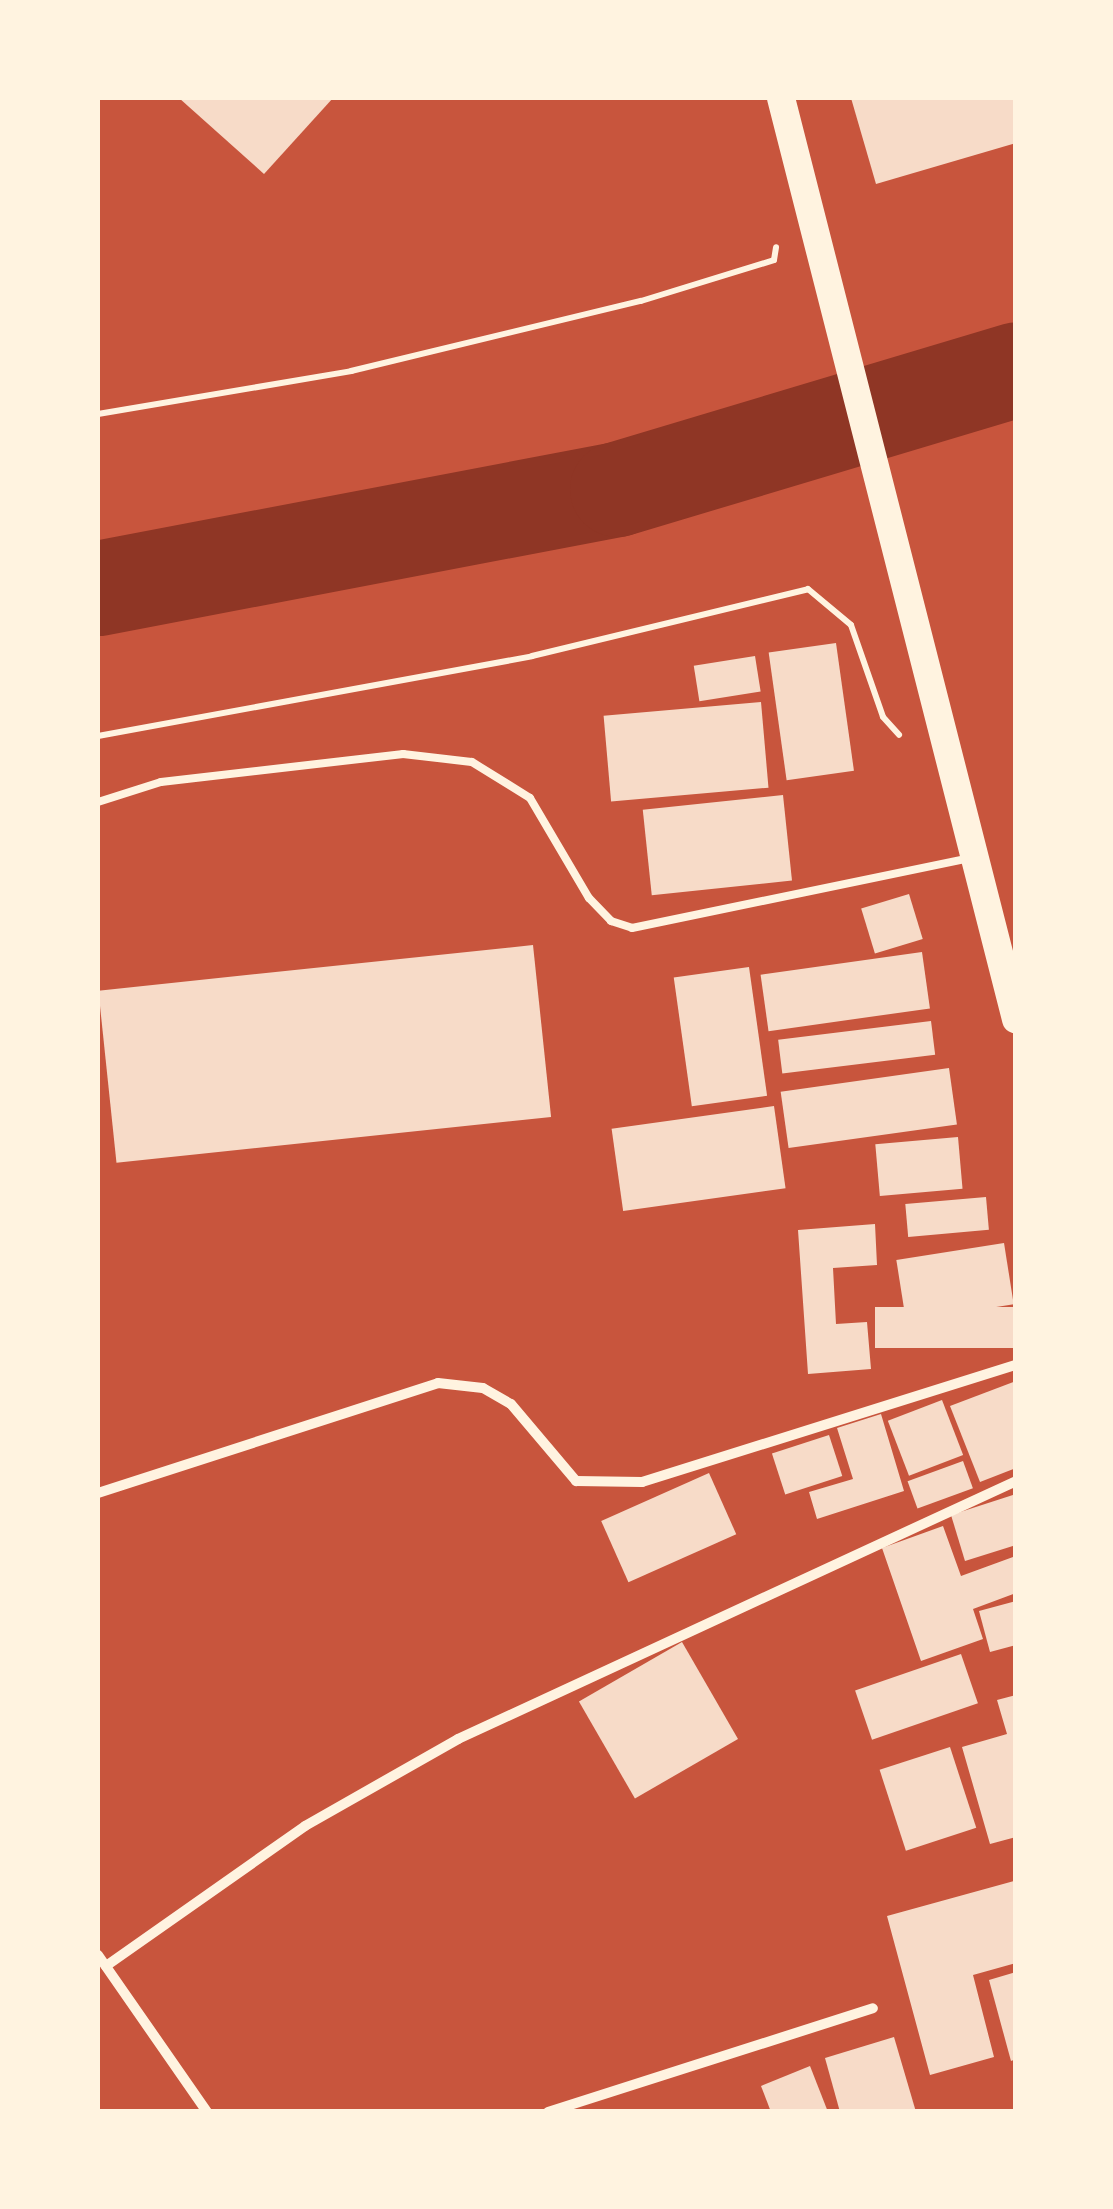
<!DOCTYPE html>
<html>
<head>
<meta charset="utf-8">
<style>
	body { margin:0 }
	#map { position:relative; width:1113px; height:2209px; overflow:hidden; background:#c8553d; font-family:Rubik,sans-serif }
	div>[style] { position:absolute }
	.river>* { height:95px; margin:-47.5px; padding:0 47.5px; transform-origin:47.5px; border-radius:47.5px; background:#8f3625 }
	.building>* { inset:0; background:#f7dbc8; transform-origin:0 0 }
	.path>* { height:6px; margin:-3px; padding:0 3px; transform-origin:3px; border-radius:3px; background:#fff3e0 }
	.service>* { height:8px; margin:-4px; padding:0 4px; transform-origin:4px; border-radius:4px; background:#fff3e0 }
	.minor>* { height:10px; margin:-5px; padding:0 5px; transform-origin:5px; border-radius:5px; background:#fff3e0 }
	.trunk>* { height:28px; margin:-14px; padding:0 14px; transform-origin:14px; border-radius:14px; background:#fff3e0 }
	span { translate:-50% -50%; white-space:nowrap; text-align:center; line-height:1.15; -webkit-text-stroke:10px #fff3e0; paint-order:stroke }
	.frame { position:absolute; inset:0; border:100px solid #fff3e0; pointer-events:none }
</style>
</head>
<body>
<div id="map">
	<div class="river">
		<div style="left:98px;top:588px;width:528px;rotate:-10.8deg"></div>
		<div style="left:617px;top:489px;width:417px;rotate:-16.7deg"></div>
	</div>
	<div class="building">
		<div style="clip-path:polygon(179px 98px,333px 98px,264px 174px)"></div>
		<div style="clip-path:polygon(851px 98px,1016px 98px,1016px 143px,876px 184px)"></div>
		<div style="left:836px;top:643px;width:129px;height:68px;rotate:82deg"></div>
		<div style="left:755px;top:656px;width:36px;height:62px;rotate:81deg"></div>
		<div style="left:761px;top:702px;width:86px;height:158px;rotate:85deg"></div>
		<div style="left:783px;top:795px;width:86px;height:141px;rotate:84deg"></div>
		<div style="left:909px;top:894px;width:47px;height:50px;rotate:73deg"></div>
		<div style="left:533px;top:945px;width:173px;height:437px;rotate:84deg"></div>
		<div style="left:922px;top:952px;width:57px;height:163px;rotate:82deg"></div>
		<div style="left:749px;top:967px;width:130px;height:76px;rotate:82deg"></div>
		<div style="left:931px;top:1021px;width:34px;height:154px;rotate:83deg"></div>
		<div style="left:949px;top:1068px;width:57px;height:170px;rotate:82deg"></div>
		<div style="left:774px;top:1106px;width:83px;height:164px;rotate:82deg"></div>
		<div style="left:958px;top:1137px;width:52px;height:83px;rotate:85deg"></div>
		<div style="left:986px;top:1197px;width:33px;height:81px;rotate:85deg"></div>
		<div style="clip-path:polygon(875px 1224px,877px 1265px,833px 1268px,836px 1324px,867px 1322px,871px 1369px,808px 1374px,798px 1230px)"></div>
		<div style="left:1004px;top:1243px;width:62px;height:109px;rotate:81deg"></div>
		<div style="left:1016px;top:1307px;width:41px;height:141px;rotate:90deg"></div>
		<div style="clip-path:polygon(1016px 1381px,1016px 1468px,980px 1482px,950px 1406px)"></div>
		<div style="left:942px;top:1400px;width:59px;height:58px;rotate:69deg"></div>
		<div style="clip-path:polygon(881px 1414px,904px 1491px,817px 1519px,809px 1492px,853px 1479px,837px 1428px)"></div>
		<div style="left:829px;top:1435px;width:43px;height:60px;rotate:72deg"></div>
		<div style="left:963px;top:1461px;width:29px;height:59px;rotate:70deg"></div>
		<div style="left:709px;top:1473px;width:67px;height:118px;rotate:66deg"></div>
		<div style="clip-path:polygon(1016px 1494px,1016px 1545px,965px 1561px,951px 1515px)"></div>
		<div style="clip-path:polygon(943px 1526px,961px 1576px,1013px 1557px,1016px 1593px,973px 1609px,983px 1639px,921px 1661px,882px 1548px)"></div>
		<div style="clip-path:polygon(1016px 1601px,1016px 1645px,990px 1652px,979px 1611px)"></div>
		<div style="left:682px;top:1642px;width:112px;height:119px;rotate:60deg"></div>
		<div style="left:961px;top:1654px;width:52px;height:112px;rotate:71deg"></div>
		<div style="clip-path:polygon(1016px 1695px,1016px 1837px,990px 1844px,962px 1747px,1007px 1734px,997px 1700px)"></div>
		<div style="left:950px;top:1747px;width:85px;height:74px;rotate:72deg"></div>
		<div style="clip-path:polygon(1014px 1881px,1016px 1963px,973px 1975px,994px 2057px,930px 2075px,887px 1916px)"></div>
		<div style="clip-path:polygon(1016px 1972px,1016px 2059px,1011px 2061px,989px 1980px)"></div>
		<div style="clip-path:polygon(894px 2037px,916px 2112px,840px 2112px,825px 2058px)"></div>
		<div style="clip-path:polygon(810px 2066px,828px 2112px,771px 2112px,761px 2086px)"></div>
	</div>
	<div class="path">
		<div style="left:98px;top:414px;width:257px;rotate:-9.6deg"></div>
		<div style="left:351px;top:371px;width:298px;rotate:-13.6deg"></div>
		<div style="left:641px;top:301px;width:139px;rotate:-17.1deg"></div>
		<div style="left:774px;top:260px;width:13px;rotate:-81deg"></div>
		<div style="left:98px;top:736px;width:441px;rotate:-10.4deg"></div>
		<div style="left:532px;top:656px;width:284px;rotate:-13.6deg"></div>
		<div style="left:808px;top:589px;width:56px;rotate:39.9deg"></div>
		<div style="left:851px;top:625px;width:97px;rotate:70.8deg"></div>
		<div style="left:883px;top:717px;width:24px;rotate:48deg"></div>
	</div>
	<div class="service">
		<div style="left:98px;top:802px;width:66px;rotate:-17.6deg"></div>
		<div style="left:161px;top:782px;width:244px;rotate:-6.6deg"></div>
		<div style="left:403px;top:754px;width:69px;rotate:6.6deg"></div>
		<div style="left:472px;top:762px;width:68px;rotate:31.8deg"></div>
		<div style="left:530px;top:798px;width:116px;rotate:59.5deg"></div>
		<div style="left:589px;top:898px;width:32px;rotate:46deg"></div>
		<div style="left:611px;top:921px;width:22px;rotate:18deg"></div>
		<div style="left:632px;top:928px;width:346px;rotate:-11.7deg"></div>
	</div>
	<div class="minor">
		<div style="left:98px;top:1493px;width:357px;rotate:-17.9deg"></div>
		<div style="left:438px;top:1383px;width:45px;rotate:6.3deg"></div>
		<div style="left:483px;top:1388px;width:32px;rotate:30deg"></div>
		<div style="left:511px;top:1404px;width:101px;rotate:49.8deg"></div>
		<div style="left:576px;top:1481px;width:66px;rotate:0.9deg"></div>
		<div style="left:642px;top:1482px;width:392px;rotate:-17.4deg"></div>
		<div style="left:98px;top:1955px;width:191px;rotate:55.2deg"></div>
		<div style="left:106px;top:1966px;width:243px;rotate:-35.1deg"></div>
		<div style="left:305px;top:1826px;width:176px;rotate:-29.6deg"></div>
		<div style="left:458px;top:1739px;width:615px;rotate:-24.81deg"></div>
		<div style="left:548px;top:2112px;width:341px;rotate:-17.7deg"></div>
	</div>
	<div class="trunk">
		<div style="left:781px;top:98px;width:951px;rotate:75.69deg"></div>
	</div>
	<div class="frame"></div>
</div>
</body>
</html>
